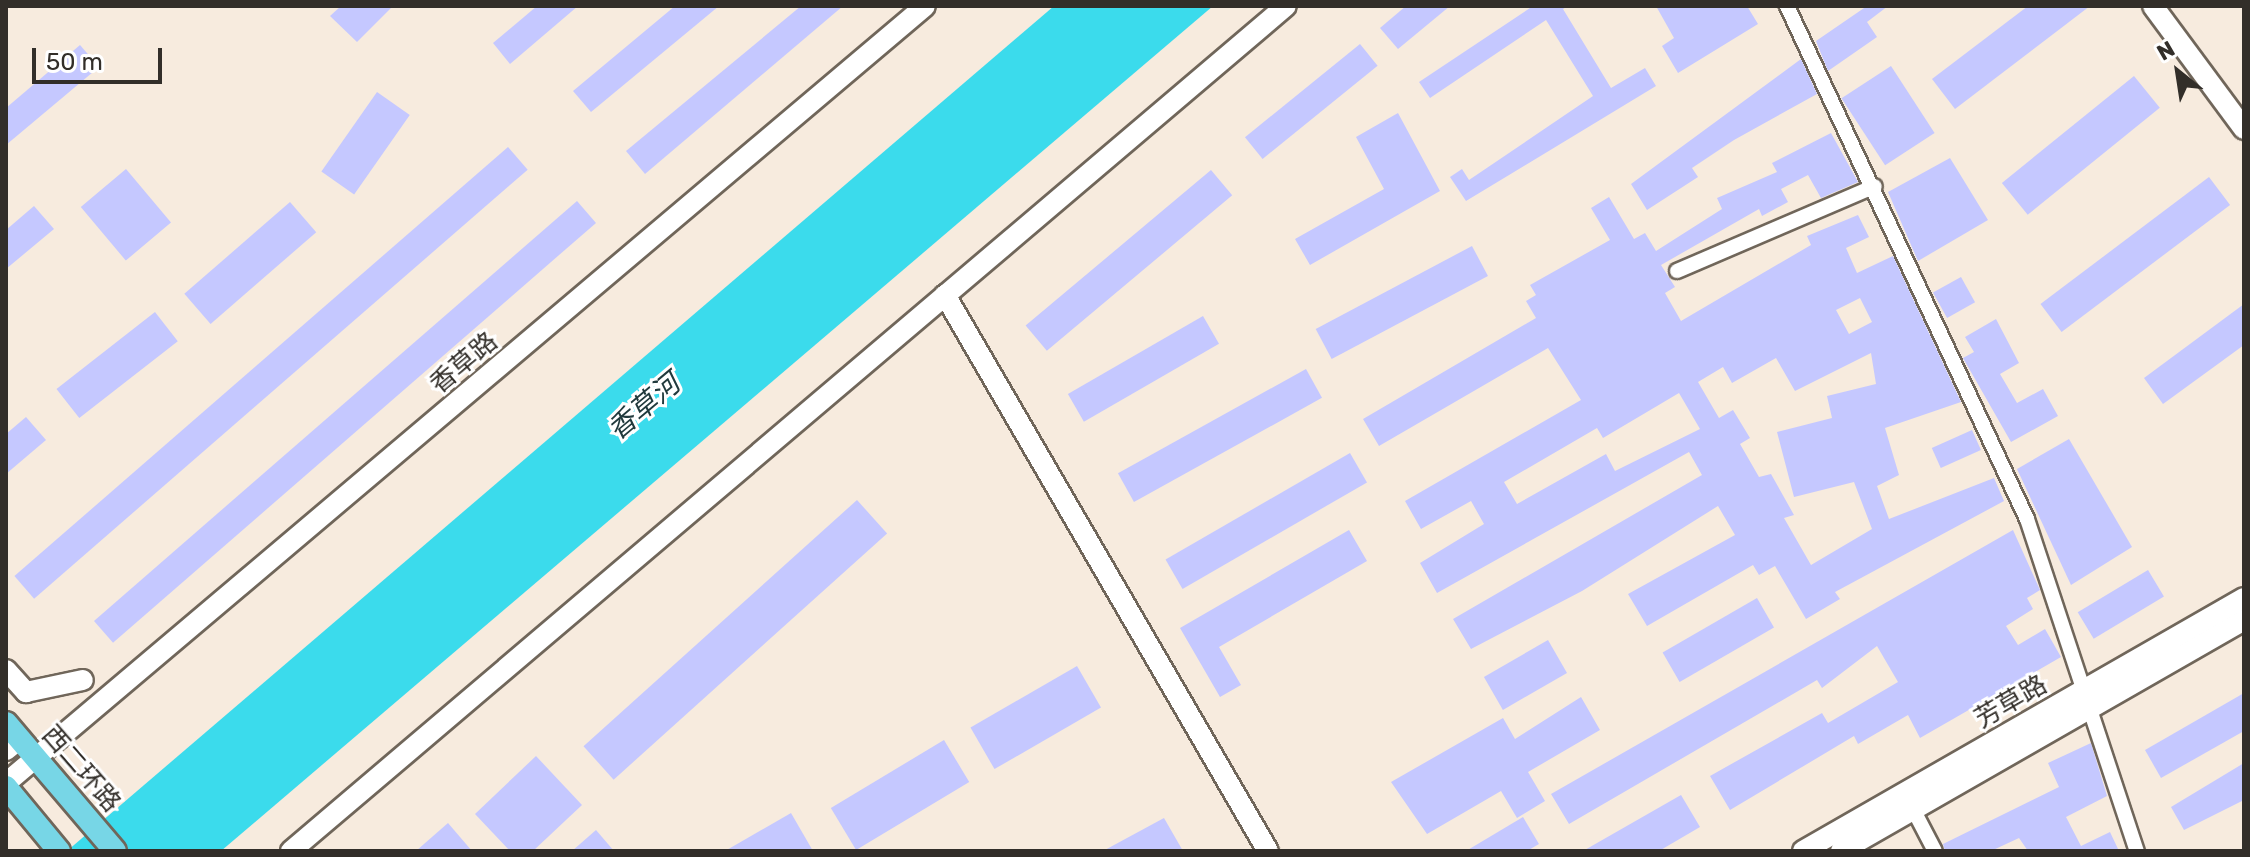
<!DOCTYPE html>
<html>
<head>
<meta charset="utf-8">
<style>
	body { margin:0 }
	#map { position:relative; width:2250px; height:857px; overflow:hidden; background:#f7ebde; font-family:Rubik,"Noto Sans SC",sans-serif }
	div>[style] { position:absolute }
	.water>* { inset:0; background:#3bdbec }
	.building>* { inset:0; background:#c5c8ff; transform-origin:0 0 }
	.roads { filter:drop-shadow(2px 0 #70665a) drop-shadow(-2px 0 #70665a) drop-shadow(0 2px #70665a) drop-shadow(0 -2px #70665a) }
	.street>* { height:14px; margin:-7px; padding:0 7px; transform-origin:7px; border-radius:7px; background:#fff }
	.secondary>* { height:20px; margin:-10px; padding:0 10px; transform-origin:10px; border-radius:10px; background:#fff }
	.primary>* { height:22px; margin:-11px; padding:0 11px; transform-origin:11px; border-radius:11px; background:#77d6e6 }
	span { translate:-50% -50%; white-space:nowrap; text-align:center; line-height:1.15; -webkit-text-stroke:6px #fff; paint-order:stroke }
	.street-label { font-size:26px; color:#322e29 }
	.water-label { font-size:28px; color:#213a3d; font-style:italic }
	.frame { position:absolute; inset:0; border:8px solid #322e29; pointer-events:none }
	.north { position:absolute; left:2138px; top:32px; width:80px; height:80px; -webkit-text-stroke:6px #fff; paint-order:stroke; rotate:330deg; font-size:22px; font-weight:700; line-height:32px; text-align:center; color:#322e29 }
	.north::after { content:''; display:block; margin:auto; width:28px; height:36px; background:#322e29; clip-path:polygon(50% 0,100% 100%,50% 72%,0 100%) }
	.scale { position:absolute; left:32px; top:48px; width:130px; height:36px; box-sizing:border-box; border:4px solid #322e29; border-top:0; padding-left:10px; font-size:24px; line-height:28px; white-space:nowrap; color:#322e29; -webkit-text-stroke:6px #fff; paint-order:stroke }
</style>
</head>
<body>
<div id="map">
	<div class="water">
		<div style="clip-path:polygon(1054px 6px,1213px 6px,221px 851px,67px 851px)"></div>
	</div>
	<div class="building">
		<div style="clip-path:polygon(341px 6px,393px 6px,357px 42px,330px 16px)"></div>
		<div style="clip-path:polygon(537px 6px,578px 6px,510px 64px,493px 43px)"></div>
		<div style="clip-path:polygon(675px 6px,719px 6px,591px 112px,573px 91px)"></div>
		<div style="clip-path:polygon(801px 6px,843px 6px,645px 174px,626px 151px)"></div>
		<div style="clip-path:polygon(1406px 6px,1450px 6px,1398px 49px,1380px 28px)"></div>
		<div style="clip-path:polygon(1533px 6px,1568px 6px,1563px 9px,1611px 88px,1645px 68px,1656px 86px,1466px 201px,1450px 177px,1462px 169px,1469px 180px,1593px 96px,1546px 20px,1430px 98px,1419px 82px)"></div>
		<div style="clip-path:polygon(1656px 6px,1747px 6px,1758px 24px,1678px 73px,1662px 46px,1674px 38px)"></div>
		<div style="clip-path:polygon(1867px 6px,1888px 6px,1867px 22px,1877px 37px,1828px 71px,1816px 41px)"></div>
		<div style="clip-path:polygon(2028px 6px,2090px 6px,1955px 109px,1932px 79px)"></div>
		<div style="left:1360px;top:44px;width:28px;height:148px;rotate:51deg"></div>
		<div style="clip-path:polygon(80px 45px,99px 67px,6px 145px,6px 108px)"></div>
		<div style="clip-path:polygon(1801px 59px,1817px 94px,1734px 140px,1692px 168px,1698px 177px,1647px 210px,1631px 184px)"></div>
		<div style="left:1891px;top:66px;width:80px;height:59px;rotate:57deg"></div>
		<div style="left:2134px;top:76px;width:41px;height:170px;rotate:51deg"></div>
		<div style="left:377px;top:92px;width:40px;height:97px;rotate:35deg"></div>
		<div style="clip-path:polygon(1398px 113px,1440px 191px,1310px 265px,1295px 239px,1384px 189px,1356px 137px)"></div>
		<div style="clip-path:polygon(evenodd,1831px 133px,1858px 182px,1821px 198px,1808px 175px,1781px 189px,1788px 202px,1762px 216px,1759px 209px,1661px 265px,1675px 287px,1665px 293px,1681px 321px,1811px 245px,1807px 236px,1858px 215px,1869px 237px,1846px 248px,1857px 273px,1893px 256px,1961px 402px,1885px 428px,1899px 475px,1877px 486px,1889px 519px,1994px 478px,2004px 501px,1835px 592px,1840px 599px,1806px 619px,1775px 566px,1759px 575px,1753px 565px,1647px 626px,1628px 594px,1735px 535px,1718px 506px,1582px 591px,1471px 649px,1453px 619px,1702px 475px,1689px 452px,1437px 593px,1420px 563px,1484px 524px,1471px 501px,1421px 529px,1405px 501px,1581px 400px,1548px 348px,1379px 446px,1363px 419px,1536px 318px,1526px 301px,1536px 295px,1530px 285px,1610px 240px,1591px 208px,1609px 197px,1634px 239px,1645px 233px,1656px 251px,1722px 209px,1717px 198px,1777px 172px,1772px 163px,1831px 133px,1860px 298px,1872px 322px,1849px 334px,1836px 310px,1860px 298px,1831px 133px,1871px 353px,1876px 384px,1827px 396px,1832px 418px,1777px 432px,1794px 497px,1854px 482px,1872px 529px,1811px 565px,1784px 518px,1794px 515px,1771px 474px,1759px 477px,1740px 444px,1750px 438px,1733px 410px,1719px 418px,1698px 382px,1723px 367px,1732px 383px,1776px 358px,1795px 391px,1871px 353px,1831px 133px,1679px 393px,1700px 429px,1615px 471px,1606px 454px,1517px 504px,1504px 482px,1597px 428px,1603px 438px,1679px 393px)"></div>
		<div style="left:508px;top:147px;width:30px;height:654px;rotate:49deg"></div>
		<div style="clip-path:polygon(1950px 158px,1988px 220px,1918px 261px,1888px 192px)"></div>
		<div style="left:126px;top:169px;width:70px;height:59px;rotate:50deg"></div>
		<div style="left:1211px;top:170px;width:33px;height:242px;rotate:50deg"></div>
		<div style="left:2209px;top:177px;width:35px;height:211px;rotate:53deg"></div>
		<div style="left:577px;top:201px;width:29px;height:640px;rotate:49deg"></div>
		<div style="left:290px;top:202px;width:40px;height:140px;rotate:49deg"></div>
		<div style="clip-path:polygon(34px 206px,54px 229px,6px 269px,6px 230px)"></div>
		<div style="left:1472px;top:246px;width:34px;height:177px;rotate:62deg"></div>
		<div style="left:1961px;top:277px;width:29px;height:32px;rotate:61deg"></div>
		<div style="clip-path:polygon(2244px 304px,2244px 345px,2163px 404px,2144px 378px)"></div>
		<div style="left:155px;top:312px;width:37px;height:125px;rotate:52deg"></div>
		<div style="left:1203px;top:316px;width:32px;height:156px;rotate:60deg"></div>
		<div style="clip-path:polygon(1996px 319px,2019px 363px,2000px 374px,2017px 403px,2043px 389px,2058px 416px,2011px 442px,1963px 358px,1974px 352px,1965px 337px)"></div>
		<div style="left:1306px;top:369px;width:33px;height:215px;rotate:61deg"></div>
		<div style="clip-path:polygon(26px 417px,46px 440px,6px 474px,6px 434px)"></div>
		<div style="left:1972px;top:430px;width:22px;height:44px;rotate:66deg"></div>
		<div style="clip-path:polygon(2069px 439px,2132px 547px,2071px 585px,2017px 469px)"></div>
		<div style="left:1350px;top:453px;width:34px;height:213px;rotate:60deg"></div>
		<div style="left:857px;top:500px;width:45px;height:368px;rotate:48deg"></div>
		<div style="clip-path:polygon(1349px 530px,1367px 561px,1219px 647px,1241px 685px,1220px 697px,1180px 628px)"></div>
		<div style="clip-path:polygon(2013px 530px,2040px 590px,2027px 598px,2033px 609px,2006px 626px,2018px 645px,2045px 629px,2061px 657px,1920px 738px,1908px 715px,1858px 744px,1854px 736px,1730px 810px,1710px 776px,1822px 713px,1828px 723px,1898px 682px,1877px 646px,1822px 688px,1817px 680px,1569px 824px,1551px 794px)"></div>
		<div style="left:2148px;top:570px;width:31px;height:82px;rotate:59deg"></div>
		<div style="left:1757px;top:598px;width:34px;height:109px;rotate:60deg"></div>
		<div style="left:1548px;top:640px;width:38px;height:74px;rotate:60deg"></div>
		<div style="left:1077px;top:666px;width:48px;height:123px;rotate:60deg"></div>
		<div style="clip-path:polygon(2244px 693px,2244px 731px,2161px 778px,2145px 750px)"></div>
		<div style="clip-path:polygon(1581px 697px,1600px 730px,1528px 772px,1545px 801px,1517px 818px,1501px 791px,1427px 834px,1391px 782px,1503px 718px,1515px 739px)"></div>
		<div style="left:944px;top:740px;width:49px;height:132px;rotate:59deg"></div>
		<div style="clip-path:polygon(2091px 743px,2107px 796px,2066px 817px,2081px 846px,2110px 832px,2119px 851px,2028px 851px,2019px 838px,1991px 851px,1945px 851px,1943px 844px,2059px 787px,2048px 763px)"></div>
		<div style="clip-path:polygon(536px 756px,582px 805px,533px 851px,510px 851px,475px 814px)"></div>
		<div style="clip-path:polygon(2244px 763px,2244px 800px,2184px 830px,2171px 807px)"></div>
		<div style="clip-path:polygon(1681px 795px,1700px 827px,1659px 851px,1583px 851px)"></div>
		<div style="clip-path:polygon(791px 813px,813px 851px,725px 851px)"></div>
		<div style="clip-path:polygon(1523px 817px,1539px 844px,1527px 851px,1466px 851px)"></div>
		<div style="clip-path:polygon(1164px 818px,1183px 851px,1103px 851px)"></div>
		<div style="clip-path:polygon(448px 823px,472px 851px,416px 851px)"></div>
		<div style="clip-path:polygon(596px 830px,614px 851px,572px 851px)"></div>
	</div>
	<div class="roads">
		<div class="street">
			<div style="left:1787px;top:6px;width:566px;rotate:64.93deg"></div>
			<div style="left:2027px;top:519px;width:350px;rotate:71.7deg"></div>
			<div style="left:1677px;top:271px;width:215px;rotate:-23.2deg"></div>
			<div style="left:1913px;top:809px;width:47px;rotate:62.4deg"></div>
		</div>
		<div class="secondary">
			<div style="left:2153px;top:6px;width:153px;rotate:53.5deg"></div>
			<div style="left:945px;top:295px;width:643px;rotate:59.85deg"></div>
			<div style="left:6px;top:670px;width:30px;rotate:48deg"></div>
			<div style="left:26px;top:692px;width:58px;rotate:-11.9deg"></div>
			<div style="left:6px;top:750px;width:16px;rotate:-38deg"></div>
			<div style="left:6px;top:783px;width:1203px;rotate:-40.21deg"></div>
			<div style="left:291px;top:851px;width:1305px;rotate:-40.34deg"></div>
			<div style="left:1803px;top:851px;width:508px;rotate:-29.84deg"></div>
			<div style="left:1841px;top:851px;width:465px;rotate:-29.8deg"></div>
		</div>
		<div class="primary">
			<div style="left:6px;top:723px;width:168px;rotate:49.6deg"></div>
			<div style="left:6px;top:787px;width:83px;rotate:50.4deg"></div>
		</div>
	</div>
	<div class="street-label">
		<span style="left:464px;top:363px;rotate:-40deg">香草路</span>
		<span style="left:2011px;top:702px;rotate:-30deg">芳草路</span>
		<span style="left:81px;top:769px;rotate:49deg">西二环路</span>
	</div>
	<div class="water-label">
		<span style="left:644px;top:407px;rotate:-40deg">香草河</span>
	</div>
	<div class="frame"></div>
	<div class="north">N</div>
	<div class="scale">50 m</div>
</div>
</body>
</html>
